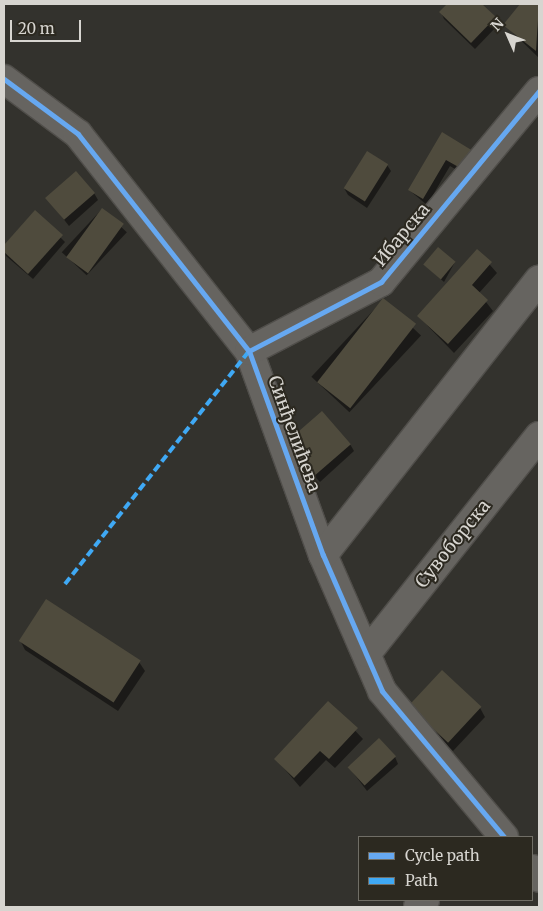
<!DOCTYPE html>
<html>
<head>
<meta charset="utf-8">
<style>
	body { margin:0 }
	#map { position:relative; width:543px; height:911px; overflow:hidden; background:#33322d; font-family:Merriweather,serif }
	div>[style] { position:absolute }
	.shadow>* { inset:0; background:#0007; transform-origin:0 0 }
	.building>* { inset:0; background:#4f4b3d; transform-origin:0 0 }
	.roads { filter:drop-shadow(1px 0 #504e4a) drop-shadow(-1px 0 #504e4a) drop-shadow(0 1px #504e4a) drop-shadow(0 -1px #504e4a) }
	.minor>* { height:28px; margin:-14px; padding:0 14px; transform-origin:14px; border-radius:14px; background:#666460 }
	.quiet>* { height:4px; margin-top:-2px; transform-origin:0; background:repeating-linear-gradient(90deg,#3fa9f5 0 8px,transparent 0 12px) }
	.cycleway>* { height:5px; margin:-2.5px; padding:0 2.5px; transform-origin:2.5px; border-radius:2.5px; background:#66a8f1 }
	span { translate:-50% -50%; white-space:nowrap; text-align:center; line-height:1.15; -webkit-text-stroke:4px #2c2920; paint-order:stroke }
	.street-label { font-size:18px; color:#d7d5d0 }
	.frame { position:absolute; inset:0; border:5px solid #d7d5d0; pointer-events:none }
	.legend { position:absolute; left:358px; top:836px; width:175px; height:65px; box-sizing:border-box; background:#2c2920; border:1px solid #706e66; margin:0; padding:6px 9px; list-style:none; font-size:15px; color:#d7d5d0 }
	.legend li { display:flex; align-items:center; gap:10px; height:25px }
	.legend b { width:25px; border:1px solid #706e66 }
	.north { position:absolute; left:483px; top:10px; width:50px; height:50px; -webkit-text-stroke:4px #2c2920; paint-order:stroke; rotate:314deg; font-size:14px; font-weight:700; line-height:20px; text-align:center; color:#d7d5d0 }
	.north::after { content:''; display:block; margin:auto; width:18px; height:22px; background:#d7d5d0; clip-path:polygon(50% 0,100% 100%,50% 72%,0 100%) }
	.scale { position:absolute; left:10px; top:20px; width:71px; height:22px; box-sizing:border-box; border:2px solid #d7d5d0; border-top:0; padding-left:6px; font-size:15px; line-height:18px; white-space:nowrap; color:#d7d5d0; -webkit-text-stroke:4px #2c2920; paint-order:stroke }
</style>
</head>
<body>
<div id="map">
	<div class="shadow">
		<div style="clip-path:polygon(449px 4px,481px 4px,499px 24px,475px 49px,444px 19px,441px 12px)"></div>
		<div style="clip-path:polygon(521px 4px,539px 4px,539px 58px,505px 25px)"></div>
		<div style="clip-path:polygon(443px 134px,465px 175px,450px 166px,427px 205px,409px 190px)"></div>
		<div style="clip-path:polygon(387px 165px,391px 171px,367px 208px,348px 195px,344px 188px)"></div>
		<div style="clip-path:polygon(94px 193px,98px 200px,69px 226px,47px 198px)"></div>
		<div style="left:102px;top:209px;width:34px;height:59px;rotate:43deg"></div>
		<div style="clip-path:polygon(35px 212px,65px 242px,33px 279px,6px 256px,4px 247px)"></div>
		<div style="clip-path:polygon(477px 250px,497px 273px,479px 293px,493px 311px,454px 353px,418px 316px)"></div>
		<div style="clip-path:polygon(455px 262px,444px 282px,426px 266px)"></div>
		<div style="left:383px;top:300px;width:52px;height:105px;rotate:43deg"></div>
		<div style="clip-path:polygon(350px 444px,354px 451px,320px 482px,291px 451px)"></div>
		<div style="clip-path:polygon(20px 640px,139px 662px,145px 671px,118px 711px,25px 650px)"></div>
		<div style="clip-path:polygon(328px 702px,363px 739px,335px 768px,326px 760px,300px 787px,276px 759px)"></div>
		<div style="clip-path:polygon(480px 708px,485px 717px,453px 751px,415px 714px)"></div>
		<div style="clip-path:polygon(395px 757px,398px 764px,367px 791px,348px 766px)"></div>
	</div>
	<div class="building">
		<div style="clip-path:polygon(447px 4px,482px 4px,496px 17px,471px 43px,439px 12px)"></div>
		<div style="clip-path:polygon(520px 4px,539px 4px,536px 51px,503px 25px)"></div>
		<div style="clip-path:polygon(442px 132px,473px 151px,462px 169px,446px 160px,423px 199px,408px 190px)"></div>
		<div style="left:367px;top:151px;width:25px;height:44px;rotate:32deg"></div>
		<div style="left:76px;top:171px;width:29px;height:41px;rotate:49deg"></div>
		<div style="left:102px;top:208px;width:27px;height:61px;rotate:36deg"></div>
		<div style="clip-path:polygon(35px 210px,63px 235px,28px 274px,4px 252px,4px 245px)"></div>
		<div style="left:438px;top:247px;width:23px;height:23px;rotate:40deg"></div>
		<div style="clip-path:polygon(477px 249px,492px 262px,472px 285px,488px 300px,448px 344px,417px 316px)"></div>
		<div style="left:383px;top:298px;width:42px;height:107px;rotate:38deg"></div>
		<div style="left:322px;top:411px;width:44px;height:49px;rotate:49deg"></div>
		<div style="left:46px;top:599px;width:113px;height:50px;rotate:33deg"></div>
		<div style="left:442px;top:670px;width:54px;height:49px;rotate:43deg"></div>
		<div style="clip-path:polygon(328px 701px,358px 728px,329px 759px,320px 751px,294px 778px,274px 759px)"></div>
		<div style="left:379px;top:738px;width:25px;height:43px;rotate:47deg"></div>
	</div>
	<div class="roads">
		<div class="minor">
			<div style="left:4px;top:79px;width:92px;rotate:36.6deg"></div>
			<div style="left:78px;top:134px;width:276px;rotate:51.8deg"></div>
			<div style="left:249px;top:351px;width:217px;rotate:70.1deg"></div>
			<div style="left:323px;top:555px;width:148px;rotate:66.5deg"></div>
			<div style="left:382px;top:691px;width:190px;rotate:50.1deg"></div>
			<div style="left:249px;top:351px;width:149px;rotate:-27.6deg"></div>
			<div style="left:381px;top:282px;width:248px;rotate:-50.4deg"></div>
			<div style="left:323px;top:555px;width:350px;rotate:-51.9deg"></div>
			<div style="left:367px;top:653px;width:277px;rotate:-51.6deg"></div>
			<div style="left:532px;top:869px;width:11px;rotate:52deg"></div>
			<div style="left:418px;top:907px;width:10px;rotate:-45deg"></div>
		</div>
	</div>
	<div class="quiet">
		<div style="left:65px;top:584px;width:297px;rotate:-51.7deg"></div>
	</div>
	<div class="cycleway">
		<div style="left:4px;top:79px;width:92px;rotate:36.6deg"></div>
		<div style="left:78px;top:134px;width:276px;rotate:51.8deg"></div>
		<div style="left:249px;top:351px;width:217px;rotate:70.1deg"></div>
		<div style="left:323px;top:555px;width:148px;rotate:66.5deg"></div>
		<div style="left:382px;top:691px;width:190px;rotate:50.1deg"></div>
		<div style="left:249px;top:351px;width:149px;rotate:-27.6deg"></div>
		<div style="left:381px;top:282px;width:248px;rotate:-50.4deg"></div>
	</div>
	<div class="street-label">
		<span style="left:402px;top:235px;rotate:-50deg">Ибарска</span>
		<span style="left:294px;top:434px;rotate:70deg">Синђелићева</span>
		<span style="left:453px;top:544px;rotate:-51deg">Сувоборска</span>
	</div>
	<div class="frame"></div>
	<ul class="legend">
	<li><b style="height:6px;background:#66a8f1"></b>Cycle path</li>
	<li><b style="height:6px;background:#3fa9f5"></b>Path</li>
	</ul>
	<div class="north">N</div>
	<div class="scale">20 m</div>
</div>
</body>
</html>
